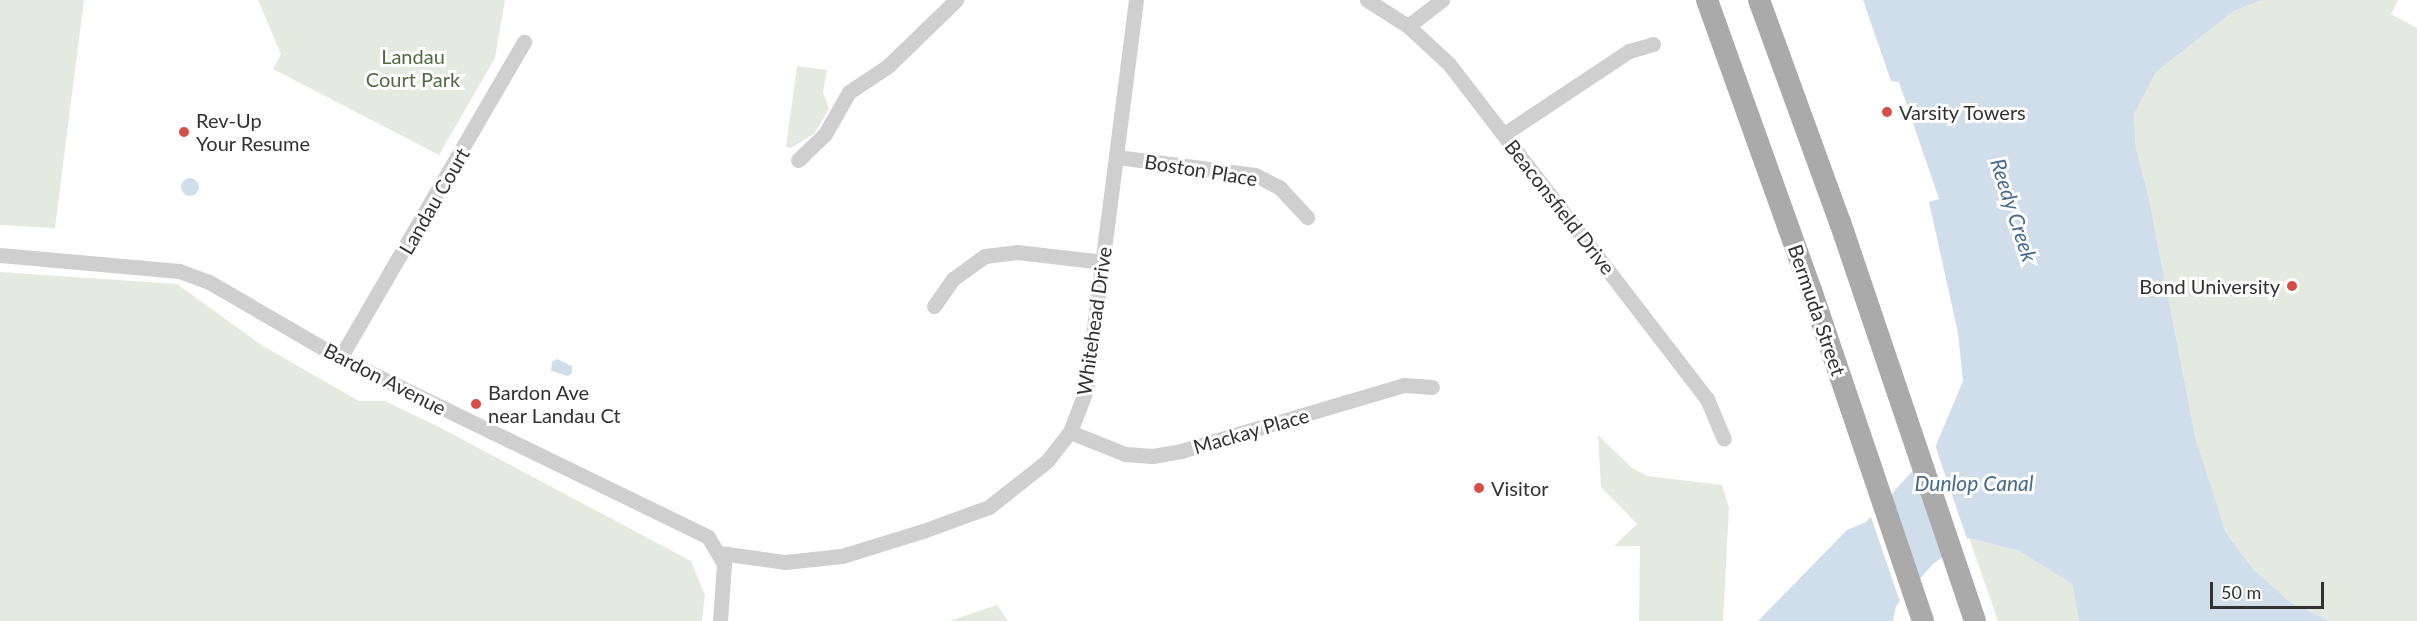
<!DOCTYPE html>
<html>
<head>
<meta charset="utf-8">
<style>
	body { margin:0 }
	#map { position:relative; width:2417px; height:621px; overflow:hidden; background:#fff; font-family:Lato,sans-serif }
	div>[style] { position:absolute }
	.green>* { inset:0; background:#e4eadf }
	.water>* { inset:0; background:#d0ddeb }
	.round { border-radius:50% }
	.pier>* { inset:0; background:#fff }
	.minor>* { height:15px; margin:-7.5px; padding:0 7.5px; transform-origin:7.5px; border-radius:7.5px; background:#cfcfcf }
	.primary>* { height:22px; margin:-11px; padding:0 11px; transform-origin:11px; border-radius:11px; background:#aaa }
	.dots>* { width:16px; height:16px; translate:-50% -50%; box-sizing:border-box; border:3px solid #fff; border-radius:50% }
	span { translate:-50% -50%; white-space:nowrap; text-align:center; line-height:1.15; -webkit-text-stroke:6px #fff; paint-order:stroke }
	.park-label { font-size:20px; color:#506b42 }
	.poi-label { font-size:20px; color:#323232 }
	.left { translate:0 -50%; text-align:left }
	.right { translate:-100% -50%; text-align:right }
	.street-label { font-size:20px; color:#323232 }
	.water-label { font-size:21px; color:#46698e; font-style:italic }
	.scale { position:absolute; left:2210px; top:582px; width:114px; height:27px; box-sizing:border-box; border:3px solid #323232; border-top:0; padding-left:8px; font-size:18px; line-height:21px; white-space:nowrap; color:#323232; -webkit-text-stroke:4px #fff; paint-order:stroke }
</style>
</head>
<body>
<div id="map">
	<div class="green">
		<div style="clip-path:polygon(0 0,84px 0,55px 228px,0 225px)"></div>
		<div style="clip-path:polygon(258px 0,505px 0,495px 58px,439px 155px,273px 69px,281px 54px)"></div>
		<div style="clip-path:polygon(2262px 0,2398px 0,2391px 14px,2417px 28px,2417px 621px,2329px 621px,2290px 602px,2253px 569px,2226px 533px,2196px 440px,2148px 194px,2136px 149px,2134px 114px,2156px 72px,2234px 11px)"></div>
		<div style="clip-path:polygon(797px 66px,827px 70px,823px 92px,829px 109px,814px 134px,791px 148px,786px 147px)"></div>
		<div style="clip-path:polygon(0 272px,177px 284px,263px 346px,359px 401px,385px 401px,439px 427px,691px 561px,705px 595px,702px 621px,0 621px)"></div>
		<div style="clip-path:polygon(1598px 435px,1632px 468px,1647px 476px,1722px 485px,1729px 508px,1723px 621px,1639px 621px,1640px 546px,1614px 546px,1637px 524px,1601px 487px)"></div>
		<div style="clip-path:polygon(1969px 538px,2019px 551px,2072px 584px,2079px 621px,1998px 621px)"></div>
		<div style="clip-path:polygon(997px 605px,1008px 621px,950px 621px,952px 620px)"></div>
	</div>
	<div class="water">
		<div style="clip-path:polygon(1863px 0,2262px 0,2234px 11px,2156px 72px,2134px 114px,2136px 149px,2148px 194px,2196px 440px,2226px 533px,2253px 569px,2290px 602px,2329px 621px,2079px 621px,2072px 584px,2019px 551px,1969px 538px,1933px 564px,1896px 606px,1893px 621px,1758px 621px,1847px 530px,1866px 522px,1936px 445px,1963px 381px,1958px 333px,1929px 202px,1939px 199px,1899px 82px,1891px 81px)"></div>
		<div class="round" style="left:181px;top:178px;width:18px;height:18px"></div>
		<div style="clip-path:polygon(557px 359px,572px 366px,572px 373px,568px 376px,551px 371px,552px 362px)"></div>
	</div>
	<div class="pier">
		<div style="clip-path:polygon(1934px 442px,1968px 542px,1944px 560px,1913px 466px)"></div>
		<div style="clip-path:polygon(1889px 492px,1920px 583px,1901px 605px,1870px 514px)"></div>
	</div>
	<div class="minor">
		<div style="left:1367px;top:0;width:49px;rotate:32.4deg"></div>
		<div style="left:1408px;top:26px;width:56px;rotate:42.8deg"></div>
		<div style="left:1449px;top:64px;width:423px;rotate:52.4deg"></div>
		<div style="left:1707px;top:399px;width:43px;rotate:67deg"></div>
		<div style="left:1408px;top:26px;width:43px;rotate:-37.4deg"></div>
		<div style="left:1504px;top:134px;width:150px;rotate:-33.6deg"></div>
		<div style="left:1629px;top:51px;width:25px;rotate:-16deg"></div>
		<div style="left:1117px;top:157px;width:139px;rotate:7.4deg"></div>
		<div style="left:1255px;top:175px;width:28px;rotate:27deg"></div>
		<div style="left:1280px;top:188px;width:40px;rotate:47deg"></div>
		<div style="left:798px;top:160px;width:37px;rotate:-44deg"></div>
		<div style="left:825px;top:134px;width:48px;rotate:-60.3deg"></div>
		<div style="left:849px;top:92px;width:47px;rotate:-33.7deg"></div>
		<div style="left:888px;top:66px;width:95px;rotate:-44.1deg"></div>
		<div style="left:0;top:255px;width:180px;rotate:5.1deg"></div>
		<div style="left:179px;top:271px;width:32px;rotate:20deg"></div>
		<div style="left:209px;top:282px;width:151px;rotate:30.1deg"></div>
		<div style="left:340px;top:358px;width:409px;rotate:25.9deg"></div>
		<div style="left:708px;top:537px;width:31px;rotate:59deg"></div>
		<div style="left:724px;top:564px;width:57px;rotate:94deg"></div>
		<div style="left:934px;top:306px;width:33px;rotate:-55deg"></div>
		<div style="left:953px;top:279px;width:39px;rotate:-36deg"></div>
		<div style="left:985px;top:256px;width:32px;rotate:-7deg"></div>
		<div style="left:1017px;top:252px;width:87px;rotate:6.6deg"></div>
		<div style="left:340px;top:358px;width:366px;rotate:-59.8deg"></div>
		<div style="left:1070px;top:432px;width:59px;rotate:21.8deg"></div>
		<div style="left:1125px;top:454px;width:28px;rotate:4deg"></div>
		<div style="left:1153px;top:456px;width:28px;rotate:-10deg"></div>
		<div style="left:1181px;top:451px;width:233px;rotate:-16.5deg"></div>
		<div style="left:1404px;top:385px;width:28px;rotate:4deg"></div>
		<div style="left:720px;top:553px;width:66px;rotate:7.9deg"></div>
		<div style="left:785px;top:562px;width:57px;rotate:-6deg"></div>
		<div style="left:842px;top:556px;width:85px;rotate:-17.2deg"></div>
		<div style="left:923px;top:531px;width:70px;rotate:-20deg"></div>
		<div style="left:989px;top:507px;width:74px;rotate:-38.4deg"></div>
		<div style="left:1047px;top:461px;width:37px;rotate:-52deg"></div>
		<div style="left:1070px;top:432px;width:45px;rotate:-69.1deg"></div>
		<div style="left:1086px;top:390px;width:393px;rotate:-82.7deg"></div>
	</div>
	<div class="primary">
		<div style="left:1707px;top:0;width:308px;rotate:70.3deg"></div>
		<div style="left:1811px;top:290px;width:349px;rotate:71.3deg"></div>
		<div style="left:1759px;top:0;width:236px;rotate:70deg"></div>
		<div style="left:1840px;top:222px;width:421px;rotate:71.3deg"></div>
	</div>
	<div class="dots">
		<div style="left:1887px;top:112px;background:#d74e46"></div>
		<div style="left:184px;top:132px;background:#d74e46"></div>
		<div style="left:2292px;top:286px;background:#d74e46"></div>
		<div style="left:476px;top:404px;background:#d74e46"></div>
		<div style="left:1479px;top:488px;background:#d74e46"></div>
	</div>
	<div class="park-label">
		<span style="left:413px;top:68px">Landau<br>Court Park</span>
	</div>
	<div class="poi-label">
		<span class="left" style="left:1899px;top:112px">Varsity Towers</span>
		<span class="left" style="left:196px;top:132px">Rev-Up<br>Your Resume</span>
		<span class="right" style="left:2280px;top:286px">Bond University</span>
		<span class="left" style="left:488px;top:404px">Bardon Ave<br>near Landau Ct</span>
		<span class="left" style="left:1491px;top:488px">Visitor</span>
	</div>
	<div class="street-label">
		<span style="left:1201px;top:170px;rotate:9deg">Boston Place</span>
		<span style="left:434px;top:201px;rotate:-60deg">Landau Court</span>
		<span style="left:1560px;top:207px;rotate:52deg">Beaconsfield Drive</span>
		<span style="left:1817px;top:310px;rotate:71deg">Bermuda Street</span>
		<span style="left:1094px;top:321px;rotate:-82deg">Whitehead Drive</span>
		<span style="left:385px;top:379px;rotate:27deg">Bardon Avenue</span>
		<span style="left:1251px;top:431px;rotate:-16deg">Mackay Place</span>
	</div>
	<div class="water-label">
		<span style="left:2014px;top:210px;rotate:72deg">Reedy Creek</span>
		<span style="left:1974px;top:483px">Dunlop Canal</span>
	</div>
	<div class="scale">50 m</div>
</div>
</body>
</html>
